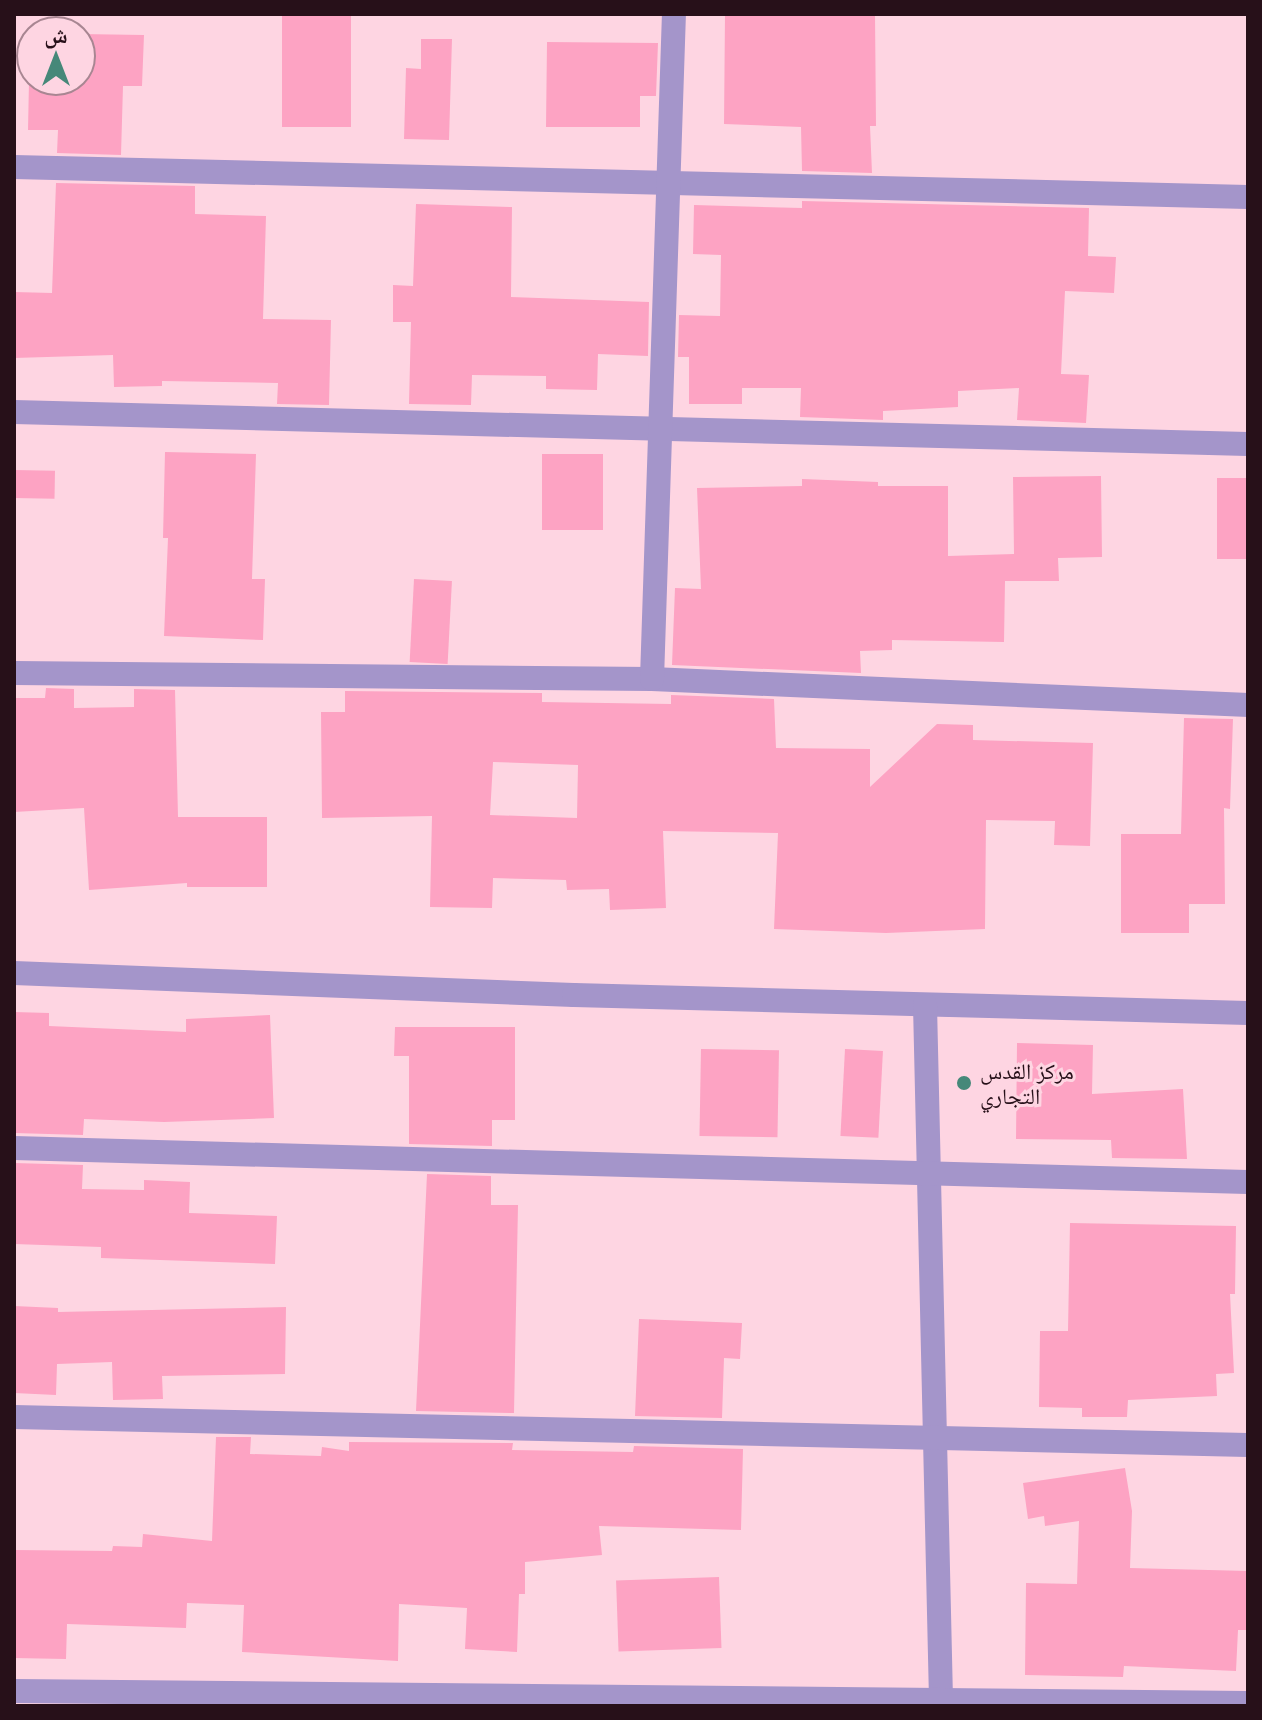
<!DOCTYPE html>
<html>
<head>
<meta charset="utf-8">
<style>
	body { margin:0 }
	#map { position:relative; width:1262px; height:1720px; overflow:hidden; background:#fed5e2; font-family:"Noto Sans","Noto Naskh Arabic",sans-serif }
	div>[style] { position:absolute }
	.building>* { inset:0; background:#fda3c3; transform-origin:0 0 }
	.minor>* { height:24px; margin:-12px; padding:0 12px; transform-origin:12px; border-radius:12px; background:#a495ca }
	.dots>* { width:22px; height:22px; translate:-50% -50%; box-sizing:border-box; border:4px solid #fed5e2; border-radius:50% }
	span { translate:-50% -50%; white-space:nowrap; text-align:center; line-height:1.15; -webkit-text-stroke:6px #fed5e2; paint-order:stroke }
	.poi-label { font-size:22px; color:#271019 }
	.left { translate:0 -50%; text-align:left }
	.frame { position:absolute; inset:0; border:16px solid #271019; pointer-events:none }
	.north { position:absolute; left:16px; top:16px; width:80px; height:80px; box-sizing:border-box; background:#fed5e2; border:2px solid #a88692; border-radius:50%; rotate:0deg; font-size:22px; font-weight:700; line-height:32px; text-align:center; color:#271019 }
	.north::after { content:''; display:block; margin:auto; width:28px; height:36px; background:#468879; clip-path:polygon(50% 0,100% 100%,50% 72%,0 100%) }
</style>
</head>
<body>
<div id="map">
	<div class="building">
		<div style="left:282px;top:14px;width:69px;height:113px"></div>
		<div style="clip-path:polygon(725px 14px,875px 14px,876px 126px,870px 126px,872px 173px,802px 171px,801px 127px,724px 124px)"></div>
		<div style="clip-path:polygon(30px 32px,32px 80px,80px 80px,80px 34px,144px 35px,142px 86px,123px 86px,121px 155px,57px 153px,58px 130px,28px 130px)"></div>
		<div style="clip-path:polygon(421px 39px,452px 39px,449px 140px,404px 139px,406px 68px,421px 69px)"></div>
		<div style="clip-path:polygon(547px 42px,658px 43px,656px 96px,640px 96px,640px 127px,546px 127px)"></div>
		<div style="clip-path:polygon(56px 183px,195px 186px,195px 214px,266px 216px,263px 319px,331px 320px,329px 405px,277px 404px,278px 383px,162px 381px,162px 386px,114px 387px,113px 355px,14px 358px,14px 292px,52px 293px)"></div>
		<div style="clip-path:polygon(802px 201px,1089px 208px,1088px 256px,1116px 257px,1114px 293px,1065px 291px,1061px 374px,1089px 375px,1086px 423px,1017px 420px,1019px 388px,958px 391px,958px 407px,883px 411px,883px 420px,800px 417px,801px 388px,742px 388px,742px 404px,689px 404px,689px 357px,678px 357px,679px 315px,720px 316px,721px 255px,693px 254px,694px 205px,802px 208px)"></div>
		<div style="clip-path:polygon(416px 204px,512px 207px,511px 297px,649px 302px,648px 356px,598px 354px,597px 390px,546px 389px,546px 376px,472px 375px,471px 405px,409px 404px,411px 322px,393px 322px,393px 285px,413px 286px)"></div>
		<div style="clip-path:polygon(165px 452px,256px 454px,252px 579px,265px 579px,263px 640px,164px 636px,168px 538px,163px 538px)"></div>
		<div style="left:542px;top:454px;width:61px;height:76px"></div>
		<div style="left:14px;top:470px;width:41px;height:28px;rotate:1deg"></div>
		<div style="clip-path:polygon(1101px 476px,1102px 557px,1058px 558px,1059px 581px,1005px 581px,1004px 642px,892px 640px,892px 650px,860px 651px,861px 673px,672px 665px,675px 588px,701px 589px,697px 488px,802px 486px,802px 479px,878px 482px,878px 486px,948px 486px,948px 556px,1014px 554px,1013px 477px)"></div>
		<div style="left:1217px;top:478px;width:31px;height:81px"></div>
		<div style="left:414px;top:579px;width:38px;height:83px;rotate:3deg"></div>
		<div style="clip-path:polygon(46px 688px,74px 689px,74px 708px,134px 707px,134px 689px,175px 690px,178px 817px,267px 817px,267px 887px,187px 887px,187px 883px,89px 890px,84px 808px,14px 812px,14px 698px,45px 698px)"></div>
		<div style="clip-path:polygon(evenodd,345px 691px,542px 693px,542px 702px,671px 704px,671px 695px,774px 699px,776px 748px,870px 749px,870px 787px,937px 724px,973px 725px,973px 740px,1093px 743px,1090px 846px,1054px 845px,1055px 821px,986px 820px,985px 929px,886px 933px,774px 929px,778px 833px,663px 831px,666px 908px,610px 910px,609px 889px,567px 890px,566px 880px,493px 878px,492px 908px,430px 907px,432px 816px,322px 818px,321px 712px,345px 712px,345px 691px,493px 762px,578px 765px,577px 818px,490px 815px,493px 762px)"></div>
		<div style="clip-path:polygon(1184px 718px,1233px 719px,1230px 809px,1224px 808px,1225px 904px,1189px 904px,1189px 933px,1121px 933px,1121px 834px,1181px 834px)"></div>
		<div style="clip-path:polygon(14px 1012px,49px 1013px,49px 1026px,186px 1032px,186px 1019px,270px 1015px,274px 1118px,164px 1122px,84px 1119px,83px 1135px,14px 1133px)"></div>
		<div style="clip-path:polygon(395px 1027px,515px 1027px,515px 1120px,492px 1120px,492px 1146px,409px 1144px,409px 1056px,394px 1056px)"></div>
		<div style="clip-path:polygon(1017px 1043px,1093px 1045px,1092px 1094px,1183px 1089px,1187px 1159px,1112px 1158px,1111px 1140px,1016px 1139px)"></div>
		<div style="left:701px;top:1049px;width:78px;height:87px;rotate:1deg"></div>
		<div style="left:845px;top:1049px;width:38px;height:87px;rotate:3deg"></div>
		<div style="clip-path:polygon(14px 1163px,83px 1165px,82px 1189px,144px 1190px,144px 1180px,190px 1182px,189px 1213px,277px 1216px,275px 1264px,101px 1258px,101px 1247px,14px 1244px)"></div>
		<div style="clip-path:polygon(427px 1174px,491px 1176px,491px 1205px,518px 1205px,514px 1413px,416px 1411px)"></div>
		<div style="clip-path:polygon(1070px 1223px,1236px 1226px,1235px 1294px,1230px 1294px,1234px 1373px,1216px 1374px,1217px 1396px,1128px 1400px,1127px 1417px,1082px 1417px,1082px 1408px,1039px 1407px,1040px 1331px,1068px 1331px)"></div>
		<div style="clip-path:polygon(14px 1306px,58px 1308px,58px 1312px,286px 1307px,285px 1374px,162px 1376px,163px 1399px,113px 1400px,112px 1362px,57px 1364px,56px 1395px,14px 1393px)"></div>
		<div style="clip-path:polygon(639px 1319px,742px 1323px,740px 1359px,724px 1358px,722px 1418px,635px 1416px)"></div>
		<div style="clip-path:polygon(216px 1437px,251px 1437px,250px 1454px,321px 1456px,322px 1447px,349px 1451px,349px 1442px,513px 1443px,512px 1450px,633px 1452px,634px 1446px,743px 1449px,741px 1530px,599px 1526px,602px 1555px,525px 1562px,525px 1594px,519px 1594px,517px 1652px,465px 1649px,467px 1608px,399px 1604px,398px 1661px,242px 1652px,244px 1605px,187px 1603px,186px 1628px,67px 1624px,66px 1659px,14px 1658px,14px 1550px,112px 1551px,113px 1546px,142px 1547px,143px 1534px,212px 1541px)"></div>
		<div style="clip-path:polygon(1125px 1468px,1132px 1511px,1130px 1568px,1248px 1571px,1248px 1630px,1238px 1630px,1236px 1671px,1124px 1666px,1123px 1677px,1025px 1675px,1026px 1583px,1077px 1584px,1079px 1521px,1045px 1526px,1044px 1516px,1028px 1519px,1023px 1483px)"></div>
		<div style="left:719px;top:1577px;width:71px;height:103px;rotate:88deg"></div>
	</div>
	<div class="minor">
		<div style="left:14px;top:167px;width:1234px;rotate:1.39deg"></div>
		<div style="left:14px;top:412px;width:1234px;rotate:1.49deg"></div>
		<div style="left:14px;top:673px;width:638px;rotate:0.54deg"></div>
		<div style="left:652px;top:679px;width:597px;rotate:2.5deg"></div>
		<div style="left:652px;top:679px;width:665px;rotate:-88.11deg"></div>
		<div style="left:14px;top:973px;width:560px;rotate:2.25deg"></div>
		<div style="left:574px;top:995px;width:674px;rotate:1.53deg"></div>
		<div style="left:925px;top:1005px;width:693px;rotate:88.68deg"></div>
		<div style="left:14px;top:1148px;width:1234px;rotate:1.58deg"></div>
		<div style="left:14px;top:1417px;width:1234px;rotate:1.3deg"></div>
		<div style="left:14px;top:1691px;width:1234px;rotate:0.56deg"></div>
	</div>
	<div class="dots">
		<div style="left:964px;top:1083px;background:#468879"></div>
	</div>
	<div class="poi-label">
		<span class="left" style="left:980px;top:1083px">مركز القدس<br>التجاري</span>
	</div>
	<div class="frame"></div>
	<div class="north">ش</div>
</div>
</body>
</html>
